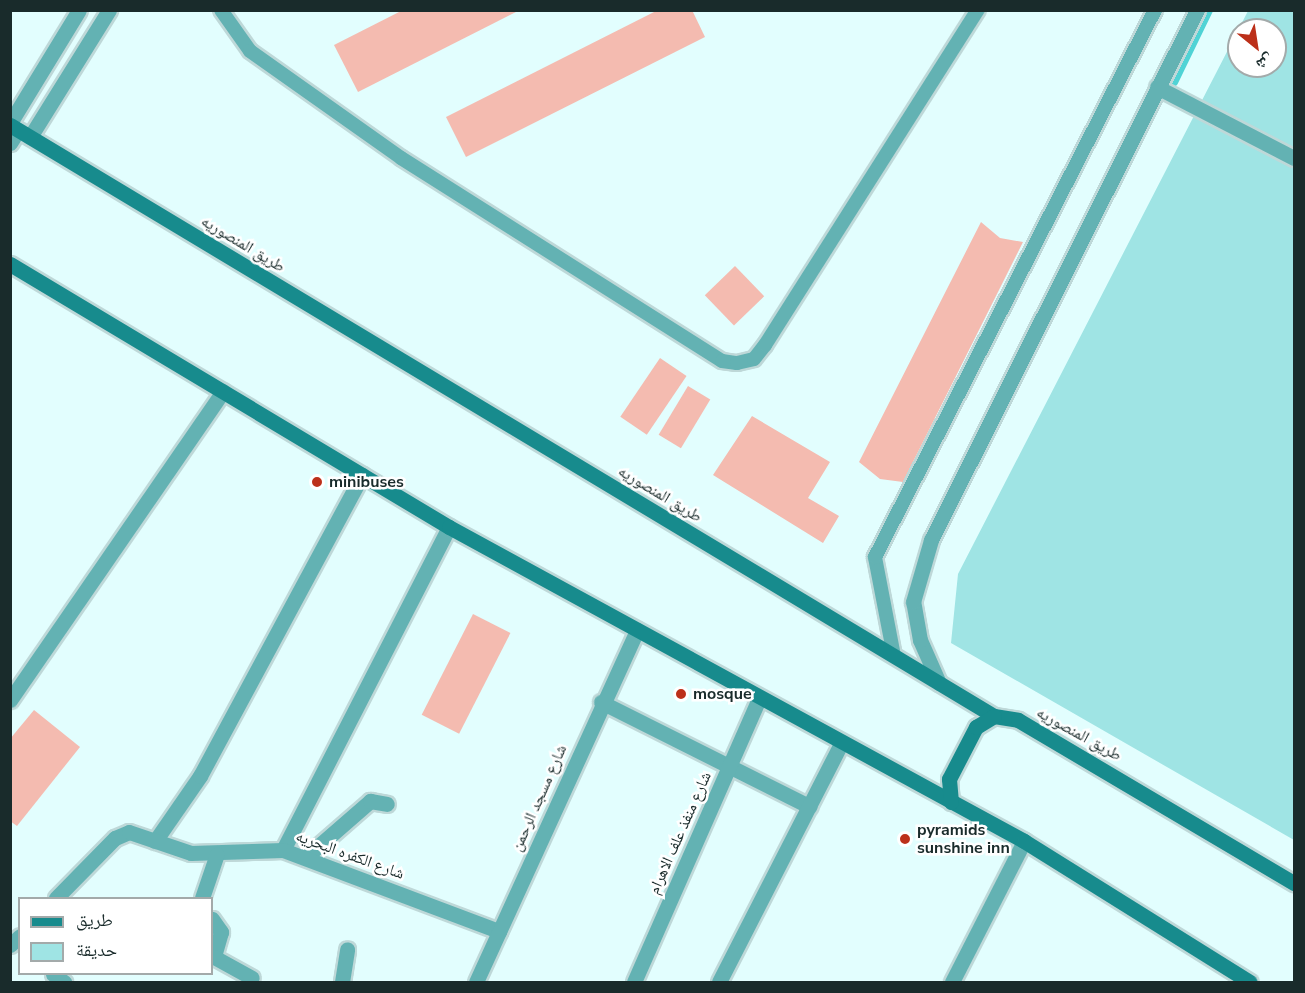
<!DOCTYPE html>
<html>
<head>
<meta charset="utf-8">
<style>
	body { margin:0 }
	#map { position:relative; width:1305px; height:993px; overflow:hidden; background:#e2fefe; font-family:"Nunito Sans","Noto Naskh Arabic",sans-serif }
	div>[style] { position:absolute }
	.green>* { inset:0; background:#9fe4e4 }
	.stream>* { height:7px; margin:-3.5px; padding:0 3.5px; transform-origin:3.5px; border-radius:3.5px; background:#50d3d5 }
	.building>* { inset:0; background:#f4bbb0; transform-origin:0 0 }
	.roads { filter:drop-shadow(2px 0 #bed8d8) drop-shadow(-2px 0 #bed8d8) drop-shadow(0 2px #bed8d8) drop-shadow(0 -2px #bed8d8) }
	.service>* { height:14px; margin:-7px; padding:0 7px; transform-origin:7px; border-radius:7px; background:#63b2b3 }
	.minor>* { height:15px; margin:-7.5px; padding:0 7.5px; transform-origin:7.5px; border-radius:7.5px; background:#63b2b3 }
	.secondary>* { height:15px; margin:-7.5px; padding:0 7.5px; transform-origin:7.5px; border-radius:7.5px; background:#178b8d }
	.dots>* { width:16px; height:16px; translate:-50% -50%; box-sizing:border-box; border:3px solid #fff; border-radius:50% }
	span { translate:-50% -50%; white-space:nowrap; text-align:center; line-height:1.15; -webkit-text-stroke:5px #fff; paint-order:stroke }
	.street-label { font-size:16px; color:#192b2b }
	.poi-label { font-size:16px; color:#192b2b; font-weight:700 }
	.left { translate:0 -50%; text-align:left }
	.frame { position:absolute; inset:0; border:12px solid #192b2b; pointer-events:none }
	.legend { position:absolute; left:18px; top:897px; width:195px; height:78px; box-sizing:border-box; background:#fff; border:2px solid #a3aaaa; margin:0; padding:8px 10px; list-style:none; font-size:18px; color:#192b2b }
	.legend li { display:flex; align-items:center; gap:12px; height:30px }
	.legend b { width:30px; border:2px solid #a3aaaa }
	.north { position:absolute; left:1227px; top:18px; width:60px; height:60px; box-sizing:border-box; background:#fff; border:2px solid #a3aaaa; border-radius:50%; rotate:150deg; font-size:16px; font-weight:700; line-height:24px; text-align:center; color:#192b2b }
	.north::after { content:''; display:block; margin:auto; width:21px; height:27px; background:#bc301a; clip-path:polygon(50% 0,100% 100%,50% 72%,0 100%) }
</style>
</head>
<body>
<div id="map">
	<div class="green">
		<div style="clip-path:polygon(evenodd,1248px 11px,1294px 11px,1294px 840px,951px 643px,958px 574px,1248px 11px,1239px 30px,1275px 30px,1275px 66px,1239px 66px,1239px 30px)"></div>
	</div>
	<div class="stream">
		<div style="left:1174px;top:82px;width:80px;rotate:-64.1deg"></div>
	</div>
	<div class="building">
		<div style="clip-path:polygon(403px 10px,520px 10px,358px 92px,334px 45px)"></div>
		<div style="clip-path:polygon(658px 10px,692px 10px,705px 37px,466px 157px,446px 117px)"></div>
		<div style="clip-path:polygon(981px 222px,1000px 238px,1023px 242px,903px 482px,880px 479px,859px 462px)"></div>
		<div style="left:735px;top:266px;width:42px;height:42px;rotate:46deg"></div>
		<div style="left:660px;top:358px;width:32px;height:71px;rotate:34deg"></div>
		<div style="left:688px;top:386px;width:26px;height:57px;rotate:31deg"></div>
		<div style="clip-path:polygon(752px 416px,830px 462px,808px 498px,839px 516px,823px 543px,713px 475px)"></div>
		<div style="left:473px;top:614px;width:42px;height:113px;rotate:27deg"></div>
		<div style="clip-path:polygon(34px 710px,80px 747px,17px 826px,10px 821px,10px 739px)"></div>
	</div>
	<div class="roads">
		<div class="service">
			<div style="left:221px;top:10px;width:50px;rotate:54.7deg"></div>
			<div style="left:250px;top:51px;width:185px;rotate:35.3deg"></div>
			<div style="left:401px;top:158px;width:380px;rotate:32.3deg"></div>
			<div style="left:722px;top:361px;width:15px;rotate:8deg"></div>
			<div style="left:737px;top:363px;width:17px;rotate:-13deg"></div>
			<div style="left:754px;top:359px;width:18px;rotate:-52deg"></div>
			<div style="left:765px;top:345px;width:397px;rotate:-57.6deg"></div>
			<div style="left:894px;top:656px;width:101px;rotate:-100.9deg"></div>
			<div style="left:875px;top:557px;width:614px;rotate:-62.89deg"></div>
		</div>
		<div class="minor">
			<div style="left:1157px;top:87px;width:154px;rotate:27.4deg"></div>
			<div style="left:10px;top:123px;width:132px;rotate:-58.6deg"></div>
			<div style="left:30px;top:137px;width:150px;rotate:-58.1deg"></div>
			<div style="left:10px;top:143px;width:15px;rotate:-58deg"></div>
			<div style="left:939px;top:683px;width:47px;rotate:-113.8deg"></div>
			<div style="left:920px;top:640px;width:39px;rotate:-100deg"></div>
			<div style="left:913px;top:602px;width:65px;rotate:-73.8deg"></div>
			<div style="left:931px;top:540px;width:593px;rotate:-63.35deg"></div>
			<div style="left:10px;top:700px;width:375px;rotate:-55.4deg"></div>
			<div style="left:601px;top:702px;width:233px;rotate:26.6deg"></div>
			<div style="left:155px;top:841px;width:79px;rotate:-55.3deg"></div>
			<div style="left:200px;top:776px;width:342px;rotate:-61.7deg"></div>
			<div style="left:283px;top:850px;width:363px;rotate:-62.8deg"></div>
			<div style="left:307px;top:856px;width:84px;rotate:-41.1deg"></div>
			<div style="left:370px;top:801px;width:17px;rotate:10deg"></div>
			<div style="left:56px;top:898px;width:84px;rotate:-45.5deg"></div>
			<div style="left:115px;top:838px;width:15px;rotate:-23deg"></div>
			<div style="left:129px;top:832px;width:65px;rotate:18.7deg"></div>
			<div style="left:191px;top:853px;width:92px;rotate:-1.9deg"></div>
			<div style="left:283px;top:850px;width:231px;rotate:20.6deg"></div>
			<div style="left:202px;top:898px;width:46px;rotate:-71.2deg"></div>
			<div style="left:212px;top:919px;width:16px;rotate:55deg"></div>
			<div style="left:221px;top:932px;width:26px;rotate:106deg"></div>
			<div style="left:214px;top:957px;width:43px;rotate:28.9deg"></div>
			<div style="left:10px;top:945px;width:13px;rotate:-42deg"></div>
			<div style="left:53px;top:974px;width:14px;rotate:36deg"></div>
			<div style="left:342px;top:982px;width:33px;rotate:-81deg"></div>
			<div style="left:476px;top:982px;width:387px;rotate:-65.4deg"></div>
			<div style="left:634px;top:982px;width:310px;rotate:-66.2deg"></div>
			<div style="left:719px;top:982px;width:267px;rotate:-62.9deg"></div>
			<div style="left:952px;top:982px;width:158px;rotate:-62.9deg"></div>
		</div>
		<div class="secondary">
			<div style="left:10px;top:125px;width:1148px;rotate:30.99deg"></div>
			<div style="left:994px;top:716px;width:24px;rotate:9deg"></div>
			<div style="left:1018px;top:720px;width:321px;rotate:30.6deg"></div>
			<div style="left:10px;top:264px;width:512px;rotate:30.93deg"></div>
			<div style="left:449px;top:527px;width:655px;rotate:28.64deg"></div>
			<div style="left:1024px;top:841px;width:266px;rotate:32deg"></div>
			<div style="left:951px;top:802px;width:23px;rotate:-95deg"></div>
			<div style="left:949px;top:779px;width:59px;rotate:-62.6deg"></div>
			<div style="left:976px;top:727px;width:21px;rotate:-31deg"></div>
		</div>
	</div>
	<div class="dots">
		<div style="left:317px;top:482px;background:#bc301a"></div>
		<div style="left:681px;top:694px;background:#bc301a"></div>
		<div style="left:905px;top:839px;background:#bc301a"></div>
	</div>
	<div class="street-label">
		<span style="left:243px;top:244px;rotate:31deg">طريق المنصوريه</span>
		<span style="left:660px;top:494px;rotate:31deg">طريق المنصوريه</span>
		<span style="left:1079px;top:734px;rotate:29deg">طريق المنصوريه</span>
		<span style="left:539px;top:798px;rotate:-66deg">شارع مسجد الرحمن</span>
		<span style="left:680px;top:833px;rotate:-66deg">شارع منفذ علف الاهرام</span>
		<span style="left:350px;top:855px;rotate:20deg">شارع الكفره البحريه</span>
	</div>
	<div class="poi-label">
		<span class="left" style="left:329px;top:482px">minibuses</span>
		<span class="left" style="left:693px;top:694px">mosque</span>
		<span class="left" style="left:917px;top:839px">pyramids<br>sunshine inn</span>
	</div>
	<div class="frame"></div>
	<ul class="legend">
	<li><b style="height:8px;background:#178b8d"></b>طريق</li>
	<li><b style="height:16px;background:#9fe4e4"></b>حديقة</li>
	</ul>
	<div class="north">ش</div>
</div>
</body>
</html>
